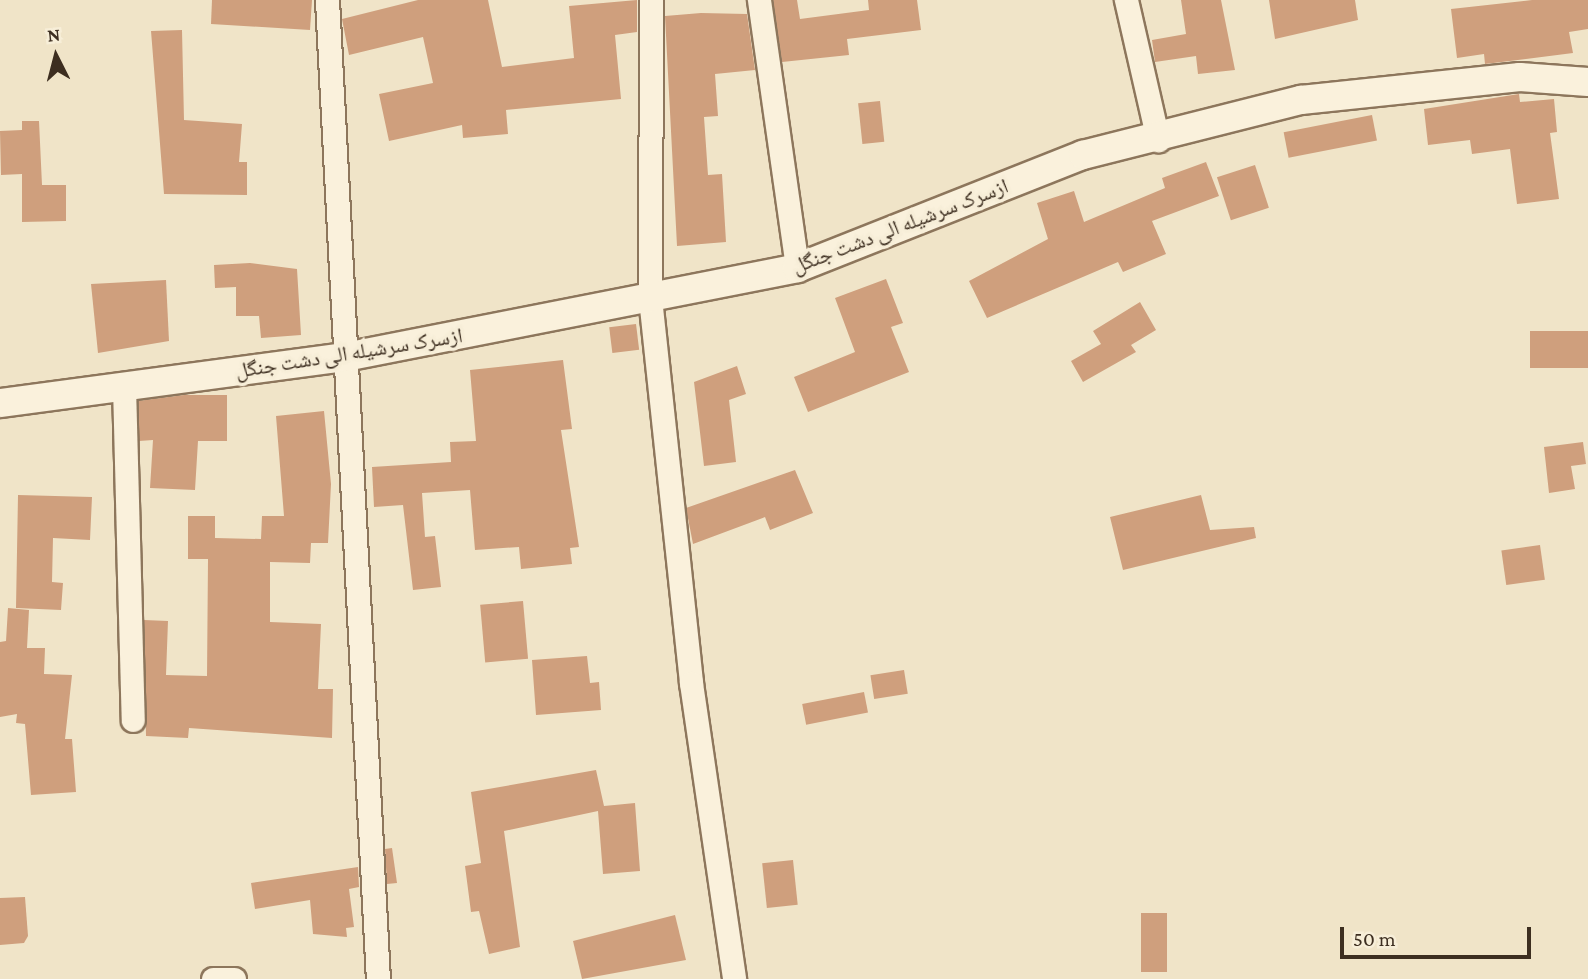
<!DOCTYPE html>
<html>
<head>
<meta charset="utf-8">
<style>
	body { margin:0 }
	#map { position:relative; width:1588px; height:979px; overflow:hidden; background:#f0e4c8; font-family:"Crimson Pro","Noto Naskh Arabic",serif }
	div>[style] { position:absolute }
	.building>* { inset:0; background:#cf9f7d; transform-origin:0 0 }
	.roads { filter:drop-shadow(2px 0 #8d765c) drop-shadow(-2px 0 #8d765c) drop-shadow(0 2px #8d765c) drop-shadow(0 -2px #8d765c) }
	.minor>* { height:23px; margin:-11.5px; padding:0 11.5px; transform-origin:11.5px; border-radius:11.5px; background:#faf1dc }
	.tertiary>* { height:28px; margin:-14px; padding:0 14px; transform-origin:14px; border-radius:14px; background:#faf1dc }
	span { translate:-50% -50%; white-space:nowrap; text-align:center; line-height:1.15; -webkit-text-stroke:7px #f7eed8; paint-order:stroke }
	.street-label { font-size:21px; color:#3d2e20 }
	.north { position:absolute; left:21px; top:21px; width:70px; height:70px; -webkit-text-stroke:5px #f7eed8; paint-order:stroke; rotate:354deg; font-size:19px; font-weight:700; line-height:28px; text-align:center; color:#3d2e20 }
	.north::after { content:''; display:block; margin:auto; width:24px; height:32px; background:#3d2e20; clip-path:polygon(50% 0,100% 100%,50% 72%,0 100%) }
	.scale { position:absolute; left:1340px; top:927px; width:191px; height:32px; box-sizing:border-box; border:4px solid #3d2e20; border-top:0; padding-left:9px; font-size:21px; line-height:24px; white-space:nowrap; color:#3d2e20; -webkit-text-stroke:5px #f7eed8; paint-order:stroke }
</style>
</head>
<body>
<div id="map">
	<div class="building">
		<div style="clip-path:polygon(212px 0,312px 0,310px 30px,211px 24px)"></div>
		<div style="clip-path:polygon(418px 0,488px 0,502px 67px,574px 58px,569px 6px,637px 0,637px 32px,615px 35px,621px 99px,506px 110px,508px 134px,463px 138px,462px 125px,389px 141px,379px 94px,433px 83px,423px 37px,349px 55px,342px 19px)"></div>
		<div style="clip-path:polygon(773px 0,797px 0,800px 19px,869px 10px,868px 0,917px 0,921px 30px,847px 39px,849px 55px,782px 62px)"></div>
		<div style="clip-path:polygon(1181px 0,1221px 0,1235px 70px,1198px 74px,1196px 56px,1155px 62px,1152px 40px,1186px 34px)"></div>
		<div style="clip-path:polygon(1269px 0,1355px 0,1358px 20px,1275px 39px)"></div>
		<div style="clip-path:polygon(1532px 0,1588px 0,1588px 29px,1569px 32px,1573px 53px,1485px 64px,1484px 54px,1457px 58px,1451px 9px)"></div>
		<div style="clip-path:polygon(701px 13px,747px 14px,755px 70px,715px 74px,718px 116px,704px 117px,708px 175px,722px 174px,726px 242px,677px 246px,665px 16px)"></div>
		<div style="clip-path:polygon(182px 30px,184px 120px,242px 124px,239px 162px,247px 162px,247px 195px,164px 194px,151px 31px)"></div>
		<div style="clip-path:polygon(1519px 94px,1520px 102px,1554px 99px,1557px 132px,1550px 133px,1559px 199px,1517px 204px,1510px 149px,1472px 154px,1470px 140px,1428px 145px,1424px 109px)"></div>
		<div style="left:880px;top:101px;width:41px;height:22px;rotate:84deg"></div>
		<div style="left:1372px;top:115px;width:26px;height:90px;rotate:79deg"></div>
		<div style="clip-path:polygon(22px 121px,39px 121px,42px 185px,66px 185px,66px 221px,22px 222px,22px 174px,1px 175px,0 131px,22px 130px)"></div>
		<div style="clip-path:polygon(1206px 162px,1219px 196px,1152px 221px,1166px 254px,1123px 272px,1118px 262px,987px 318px,969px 281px,1048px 239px,1037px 203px,1074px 191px,1084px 222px,1165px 188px,1162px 178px)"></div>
		<div style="left:1255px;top:165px;width:45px;height:40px;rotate:72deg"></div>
		<div style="clip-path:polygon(250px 263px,297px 269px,301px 335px,261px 338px,259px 316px,236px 316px,236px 287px,215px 288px,214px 265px)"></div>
		<div style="clip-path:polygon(886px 279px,903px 323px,891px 327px,909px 372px,808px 412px,794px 377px,855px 352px,835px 298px)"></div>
		<div style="clip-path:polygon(166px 280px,169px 341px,98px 353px,91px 284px)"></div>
		<div style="clip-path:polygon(1140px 302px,1156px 330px,1131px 345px,1136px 352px,1083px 382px,1071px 361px,1101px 344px,1093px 331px)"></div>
		<div style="left:636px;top:324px;width:26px;height:27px;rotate:83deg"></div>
		<div style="left:1588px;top:331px;width:37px;height:58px;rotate:90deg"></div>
		<div style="clip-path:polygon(563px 360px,572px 429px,561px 430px,579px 547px,570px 548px,572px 564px,521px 569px,519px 547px,475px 550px,470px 490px,422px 493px,425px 537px,435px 536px,441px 587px,413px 590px,403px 505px,374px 507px,372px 467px,451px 462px,450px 442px,476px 441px,470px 370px)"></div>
		<div style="clip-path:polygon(737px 366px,746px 394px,729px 400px,736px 462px,704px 466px,694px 382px)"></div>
		<div style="clip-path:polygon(184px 395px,227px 395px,227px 441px,198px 441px,195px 490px,150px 488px,153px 440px,139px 441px,138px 401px)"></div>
		<div style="clip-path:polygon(324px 411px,331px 484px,328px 543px,311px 543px,310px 563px,270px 562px,270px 622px,321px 624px,318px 689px,333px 689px,332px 738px,189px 728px,188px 738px,146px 736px,144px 620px,168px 621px,166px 675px,207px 676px,208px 559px,188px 559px,188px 516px,215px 516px,215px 538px,261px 539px,262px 516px,284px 516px,276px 416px)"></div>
		<div style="clip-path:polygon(1583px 442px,1586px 464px,1571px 466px,1575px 489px,1549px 493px,1544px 447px)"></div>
		<div style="clip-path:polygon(795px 470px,813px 513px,770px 530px,765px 517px,693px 544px,686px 508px)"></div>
		<div style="clip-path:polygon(18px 495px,92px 497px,90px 540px,53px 538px,52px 582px,63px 583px,61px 610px,16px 608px)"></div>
		<div style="clip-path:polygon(1201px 495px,1210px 530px,1254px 527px,1256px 538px,1123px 570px,1110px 517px)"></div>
		<div style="left:1540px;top:545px;width:35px;height:39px;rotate:82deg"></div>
		<div style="left:523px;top:601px;width:58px;height:43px;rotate:85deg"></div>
		<div style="clip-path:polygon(8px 608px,29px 610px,27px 648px,45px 648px,44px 674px,72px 675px,65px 739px,72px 739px,76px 792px,31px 795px,25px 724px,16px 723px,17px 714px,0 717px,0 642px,6px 641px)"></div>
		<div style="clip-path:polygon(587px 656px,590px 683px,599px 682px,601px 710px,536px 715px,532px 660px)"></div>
		<div style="left:904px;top:670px;width:24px;height:34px;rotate:81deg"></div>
		<div style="left:864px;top:692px;width:21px;height:63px;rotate:79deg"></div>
		<div style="clip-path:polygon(596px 770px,604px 806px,635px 803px,640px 871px,603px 874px,598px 811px,504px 831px,520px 947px,489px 954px,479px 911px,471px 912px,465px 866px,481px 863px,471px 792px)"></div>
		<div style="clip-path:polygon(392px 848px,397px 883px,387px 884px,385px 849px)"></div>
		<div style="left:793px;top:860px;width:45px;height:31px;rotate:84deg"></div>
		<div style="clip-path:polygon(358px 867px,359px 887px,349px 889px,354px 927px,346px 928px,347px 937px,313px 934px,310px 900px,255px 909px,251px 883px)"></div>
		<div style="clip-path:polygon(25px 897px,28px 936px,24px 943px,0 945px,0 898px)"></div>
		<div style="left:1141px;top:913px;width:26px;height:59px"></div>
		<div style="clip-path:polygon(675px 915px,686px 960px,582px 979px,573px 941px)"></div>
	</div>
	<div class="roads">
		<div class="minor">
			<div style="left:327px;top:0;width:980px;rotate:87.02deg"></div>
			<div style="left:651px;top:0;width:298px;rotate:90.2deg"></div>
			<div style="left:650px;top:298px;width:387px;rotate:83.9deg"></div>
			<div style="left:691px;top:683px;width:299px;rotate:81.7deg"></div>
			<div style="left:759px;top:0;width:271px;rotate:81.9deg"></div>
			<div style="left:1126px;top:0;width:144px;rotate:77.1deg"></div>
			<div style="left:124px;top:386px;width:334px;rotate:88.5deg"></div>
			<div style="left:213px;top:979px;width:21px"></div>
		</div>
		<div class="tertiary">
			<div style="left:0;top:403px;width:348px;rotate:-7.6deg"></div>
			<div style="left:345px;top:357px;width:461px;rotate:-11.1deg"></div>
			<div style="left:797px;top:268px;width:308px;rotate:-21.6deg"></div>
			<div style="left:1083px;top:155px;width:225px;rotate:-14.2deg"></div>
			<div style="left:1301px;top:100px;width:220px;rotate:-6deg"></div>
			<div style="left:1520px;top:77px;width:68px;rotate:4.2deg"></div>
		</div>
	</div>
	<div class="street-label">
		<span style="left:900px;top:226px;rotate:-21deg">ازسرک سرشیله الی دشت جنگل</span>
		<span style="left:349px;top:353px;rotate:-9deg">ازسرک سرشیله الی دشت جنگل</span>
	</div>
	<div class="north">N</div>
	<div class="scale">50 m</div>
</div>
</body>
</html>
